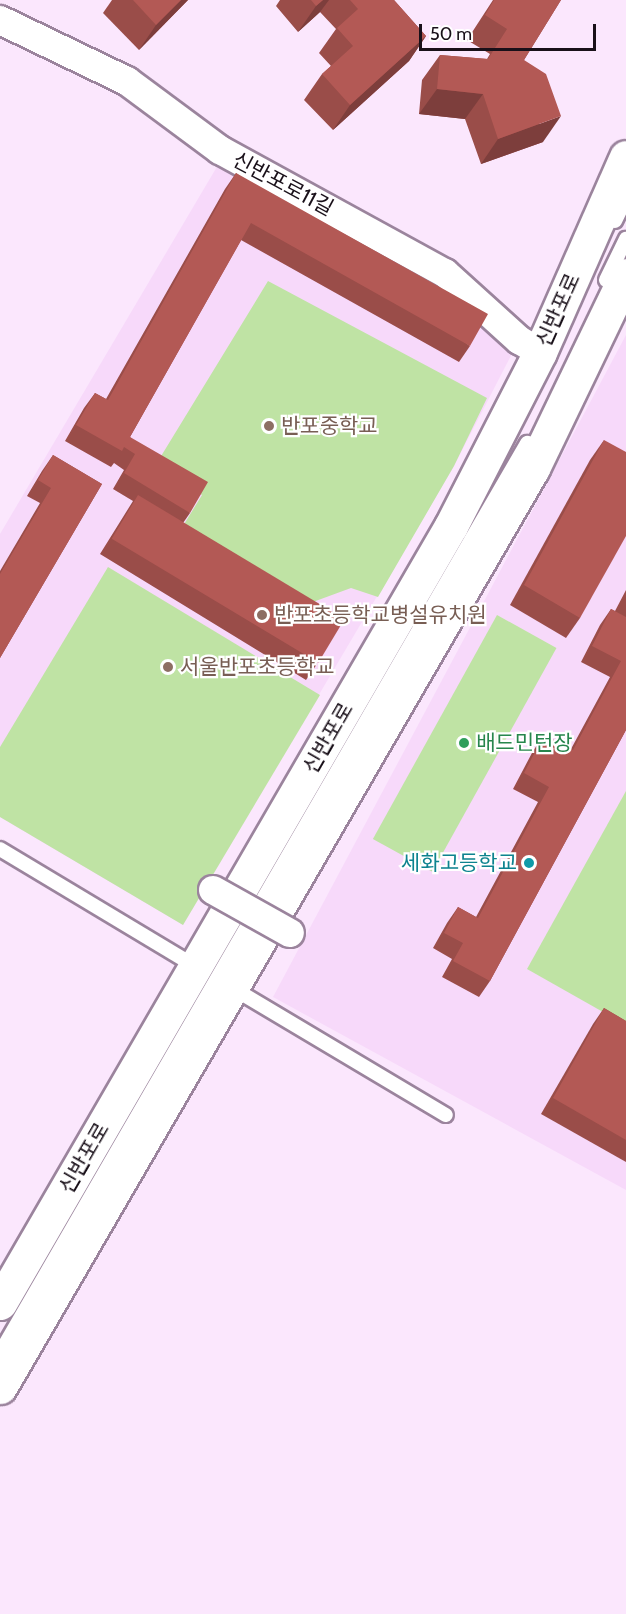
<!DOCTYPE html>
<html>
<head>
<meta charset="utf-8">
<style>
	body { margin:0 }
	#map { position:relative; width:626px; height:1614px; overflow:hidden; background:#fbe7fd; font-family:Cabin,"Noto Sans KR",sans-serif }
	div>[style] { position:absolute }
	.built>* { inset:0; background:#f7d9fa }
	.green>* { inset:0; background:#bfe3a4; transform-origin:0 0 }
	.roads { filter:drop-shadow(2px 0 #9b849d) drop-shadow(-2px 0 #9b849d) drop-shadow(0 2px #9b849d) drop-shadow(0 -2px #9b849d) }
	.lane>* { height:14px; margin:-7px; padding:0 7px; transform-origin:7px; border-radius:7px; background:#fff }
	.street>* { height:28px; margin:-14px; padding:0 14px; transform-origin:14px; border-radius:14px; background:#fff }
	.secondary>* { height:33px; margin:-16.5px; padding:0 16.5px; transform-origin:16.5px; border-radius:16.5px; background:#fff }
	.bridges { filter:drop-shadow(2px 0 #9b849d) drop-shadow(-2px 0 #9b849d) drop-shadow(0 2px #9b849d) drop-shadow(0 -2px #9b849d) }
	.street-bridge>* { height:28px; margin:-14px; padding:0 14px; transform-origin:14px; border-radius:14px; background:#fff }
	.wall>* { inset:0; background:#9a4d49 }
	.shaded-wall>* { inset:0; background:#7d3e3c }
	.building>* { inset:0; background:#b35955; transform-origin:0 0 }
	.dots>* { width:16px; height:16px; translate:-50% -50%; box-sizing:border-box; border:3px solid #fff; border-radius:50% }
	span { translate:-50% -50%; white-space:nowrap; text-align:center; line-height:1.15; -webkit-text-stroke:4.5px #fff; paint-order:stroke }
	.street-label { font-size:21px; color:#191019 }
	.education-label { font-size:21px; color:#785e54 }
	.left { translate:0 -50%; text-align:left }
	.leisure-label { font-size:21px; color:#27864d }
	.culture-label { font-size:21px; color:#0d838f }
	.right { translate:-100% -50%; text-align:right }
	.scale { position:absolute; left:419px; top:24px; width:177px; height:27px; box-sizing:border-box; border:3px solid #191019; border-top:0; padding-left:8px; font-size:18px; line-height:21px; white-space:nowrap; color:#191019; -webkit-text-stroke:4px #fff; paint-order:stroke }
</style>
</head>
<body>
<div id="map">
	<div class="built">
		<div style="clip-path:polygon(218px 165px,519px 340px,454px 466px,183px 925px,0 817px,0 534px)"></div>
		<div style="clip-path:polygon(626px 335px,626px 1190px,273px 997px)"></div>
	</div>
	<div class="green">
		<div style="clip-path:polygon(268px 281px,487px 398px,454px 466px,378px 597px,351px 588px,302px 606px,178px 534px,202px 495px,155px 466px)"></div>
		<div style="clip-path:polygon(108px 567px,320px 695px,183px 925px,0 817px,0 747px)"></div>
		<div style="left:497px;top:615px;width:68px;height:256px;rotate:29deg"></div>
		<div style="clip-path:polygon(626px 791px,626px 1025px,527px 969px)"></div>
	</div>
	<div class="roads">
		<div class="lane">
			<div style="left:615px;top:221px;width:25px;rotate:-64deg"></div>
			<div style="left:606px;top:280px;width:46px;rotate:-64deg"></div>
			<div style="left:0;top:849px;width:229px;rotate:31deg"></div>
			<div style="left:231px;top:987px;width:250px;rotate:30.8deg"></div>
			<div style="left:0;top:1353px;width:1052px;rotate:-59.92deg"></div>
		</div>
		<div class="street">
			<div style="left:0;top:20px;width:141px;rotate:25.7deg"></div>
			<div style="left:127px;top:81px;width:116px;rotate:36.6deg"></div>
			<div style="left:220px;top:150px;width:256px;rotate:28.7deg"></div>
			<div style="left:445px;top:273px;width:100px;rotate:42.2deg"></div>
			<div style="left:519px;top:340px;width:24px;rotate:30deg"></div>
		</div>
		<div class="secondary">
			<div style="left:0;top:1303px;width:898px;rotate:-59.87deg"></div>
			<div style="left:451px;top:526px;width:195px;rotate:-62.9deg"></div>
			<div style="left:540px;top:352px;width:213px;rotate:-66.2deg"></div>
			<div style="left:0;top:1387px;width:1062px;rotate:-59.89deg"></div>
			<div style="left:533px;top:468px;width:214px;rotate:-64.3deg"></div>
		</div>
	</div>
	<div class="bridges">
		<div class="street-bridge">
			<div style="left:213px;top:890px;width:88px;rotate:29.2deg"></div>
		</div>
	</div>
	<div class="wall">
		<div style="clip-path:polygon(112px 0,188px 0,139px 50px,103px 13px)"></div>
		<div style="clip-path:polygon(280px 0,394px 0,426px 36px,409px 61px,333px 130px,304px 100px,322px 74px,331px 66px,319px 53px,336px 29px,320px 12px,298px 32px,276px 6px)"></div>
		<div style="clip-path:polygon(493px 0,561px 0,524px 60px,543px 142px,481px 164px,465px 119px,419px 114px,422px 80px,440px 55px,487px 59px,490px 54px,467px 40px)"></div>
		<div style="clip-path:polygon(236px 173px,470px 346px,459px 362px,241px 240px,130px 437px,190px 513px,183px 523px,317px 664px,306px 680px,100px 554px,133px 501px,113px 489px,124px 470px,114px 463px,111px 467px,65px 441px,84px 408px,95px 393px,106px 399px,225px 189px)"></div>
		<div style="clip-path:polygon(604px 440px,580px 618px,566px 638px,510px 605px,590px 460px)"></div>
		<div style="clip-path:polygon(53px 455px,102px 484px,0 658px,0 571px,40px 503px,27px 496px,42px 471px)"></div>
		<div style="clip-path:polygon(626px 590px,626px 730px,490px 981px,479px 997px,442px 977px,452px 959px,433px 948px,447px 923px,458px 907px,476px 917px,538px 802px,513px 789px,533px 751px,544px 735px,571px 749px,610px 677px,581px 662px,600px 625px,611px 609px,615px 611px)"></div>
		<div style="clip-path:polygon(604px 1008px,626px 1021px,626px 1162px,541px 1114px,593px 1024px)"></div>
	</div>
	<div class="shaded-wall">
		<div style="clip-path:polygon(181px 0,188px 0,139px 50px,156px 25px)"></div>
		<div style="clip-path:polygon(323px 0,329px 0,320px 12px,298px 32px,316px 6px)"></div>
		<div style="clip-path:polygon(426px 36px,409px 61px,333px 130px,350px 105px)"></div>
		<div style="clip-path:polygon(437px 89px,483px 94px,465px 119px,419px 114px)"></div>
		<div style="clip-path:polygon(561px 116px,543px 142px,481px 164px,498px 139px)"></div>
	</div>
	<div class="building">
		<div style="clip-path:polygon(133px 0,181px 0,156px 25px)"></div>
		<div style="clip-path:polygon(311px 0,323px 0,316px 6px)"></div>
		<div style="clip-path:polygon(350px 0,394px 0,426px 36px,350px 105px,322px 74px,353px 46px,337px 28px,358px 9px)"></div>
		<div style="clip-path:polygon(494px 0,561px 0,524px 60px,546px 74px,561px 116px,498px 139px,483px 94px,437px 89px,440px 55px,488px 59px,507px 29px,485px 15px)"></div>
		<div style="clip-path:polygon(236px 173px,488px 314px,470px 346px,251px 223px,130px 437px,208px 482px,190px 513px,124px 473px,135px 454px,124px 447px,122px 451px,76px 425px,95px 393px,108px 400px)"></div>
		<div style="clip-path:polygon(604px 440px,626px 452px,626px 536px,580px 618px,524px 585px)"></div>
		<div style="clip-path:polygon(53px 455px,102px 484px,0 658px,0 574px,51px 488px,38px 480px)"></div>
		<div style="left:138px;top:495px;width:241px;height:51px;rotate:31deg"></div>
		<div style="clip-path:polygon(611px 609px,626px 617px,626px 730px,490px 981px,453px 961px,463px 943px,444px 933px,458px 907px,478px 918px,549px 787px,524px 773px,544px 735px,573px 750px,621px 661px,592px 646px)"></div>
		<div style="clip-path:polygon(604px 1008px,626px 1021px,626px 1140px,553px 1098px)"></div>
	</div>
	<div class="dots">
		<div style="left:269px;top:426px;background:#8d6e63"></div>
		<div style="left:262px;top:615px;background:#8d6e63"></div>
		<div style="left:168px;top:667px;background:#8d6e63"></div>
		<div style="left:464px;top:743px;background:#2e9e5b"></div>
		<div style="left:529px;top:863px;background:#0f9aa8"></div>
	</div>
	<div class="street-label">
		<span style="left:283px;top:184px;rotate:28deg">신반포로11길</span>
		<span style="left:558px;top:310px;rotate:-66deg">신반포로</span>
		<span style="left:328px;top:738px;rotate:-60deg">신반포로</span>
		<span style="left:84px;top:1158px;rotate:-60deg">신반포로</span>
	</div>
	<div class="education-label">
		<span class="left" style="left:281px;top:426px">반포중학교</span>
		<span class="left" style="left:274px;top:615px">반포초등학교병설유치원</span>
		<span class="left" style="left:180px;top:667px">서울반포초등학교</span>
	</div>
	<div class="leisure-label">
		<span class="left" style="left:476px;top:743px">배드민턴장</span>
	</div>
	<div class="culture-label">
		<span class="right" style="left:517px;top:863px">세화고등학교</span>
	</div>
	<div class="scale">50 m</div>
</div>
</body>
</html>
